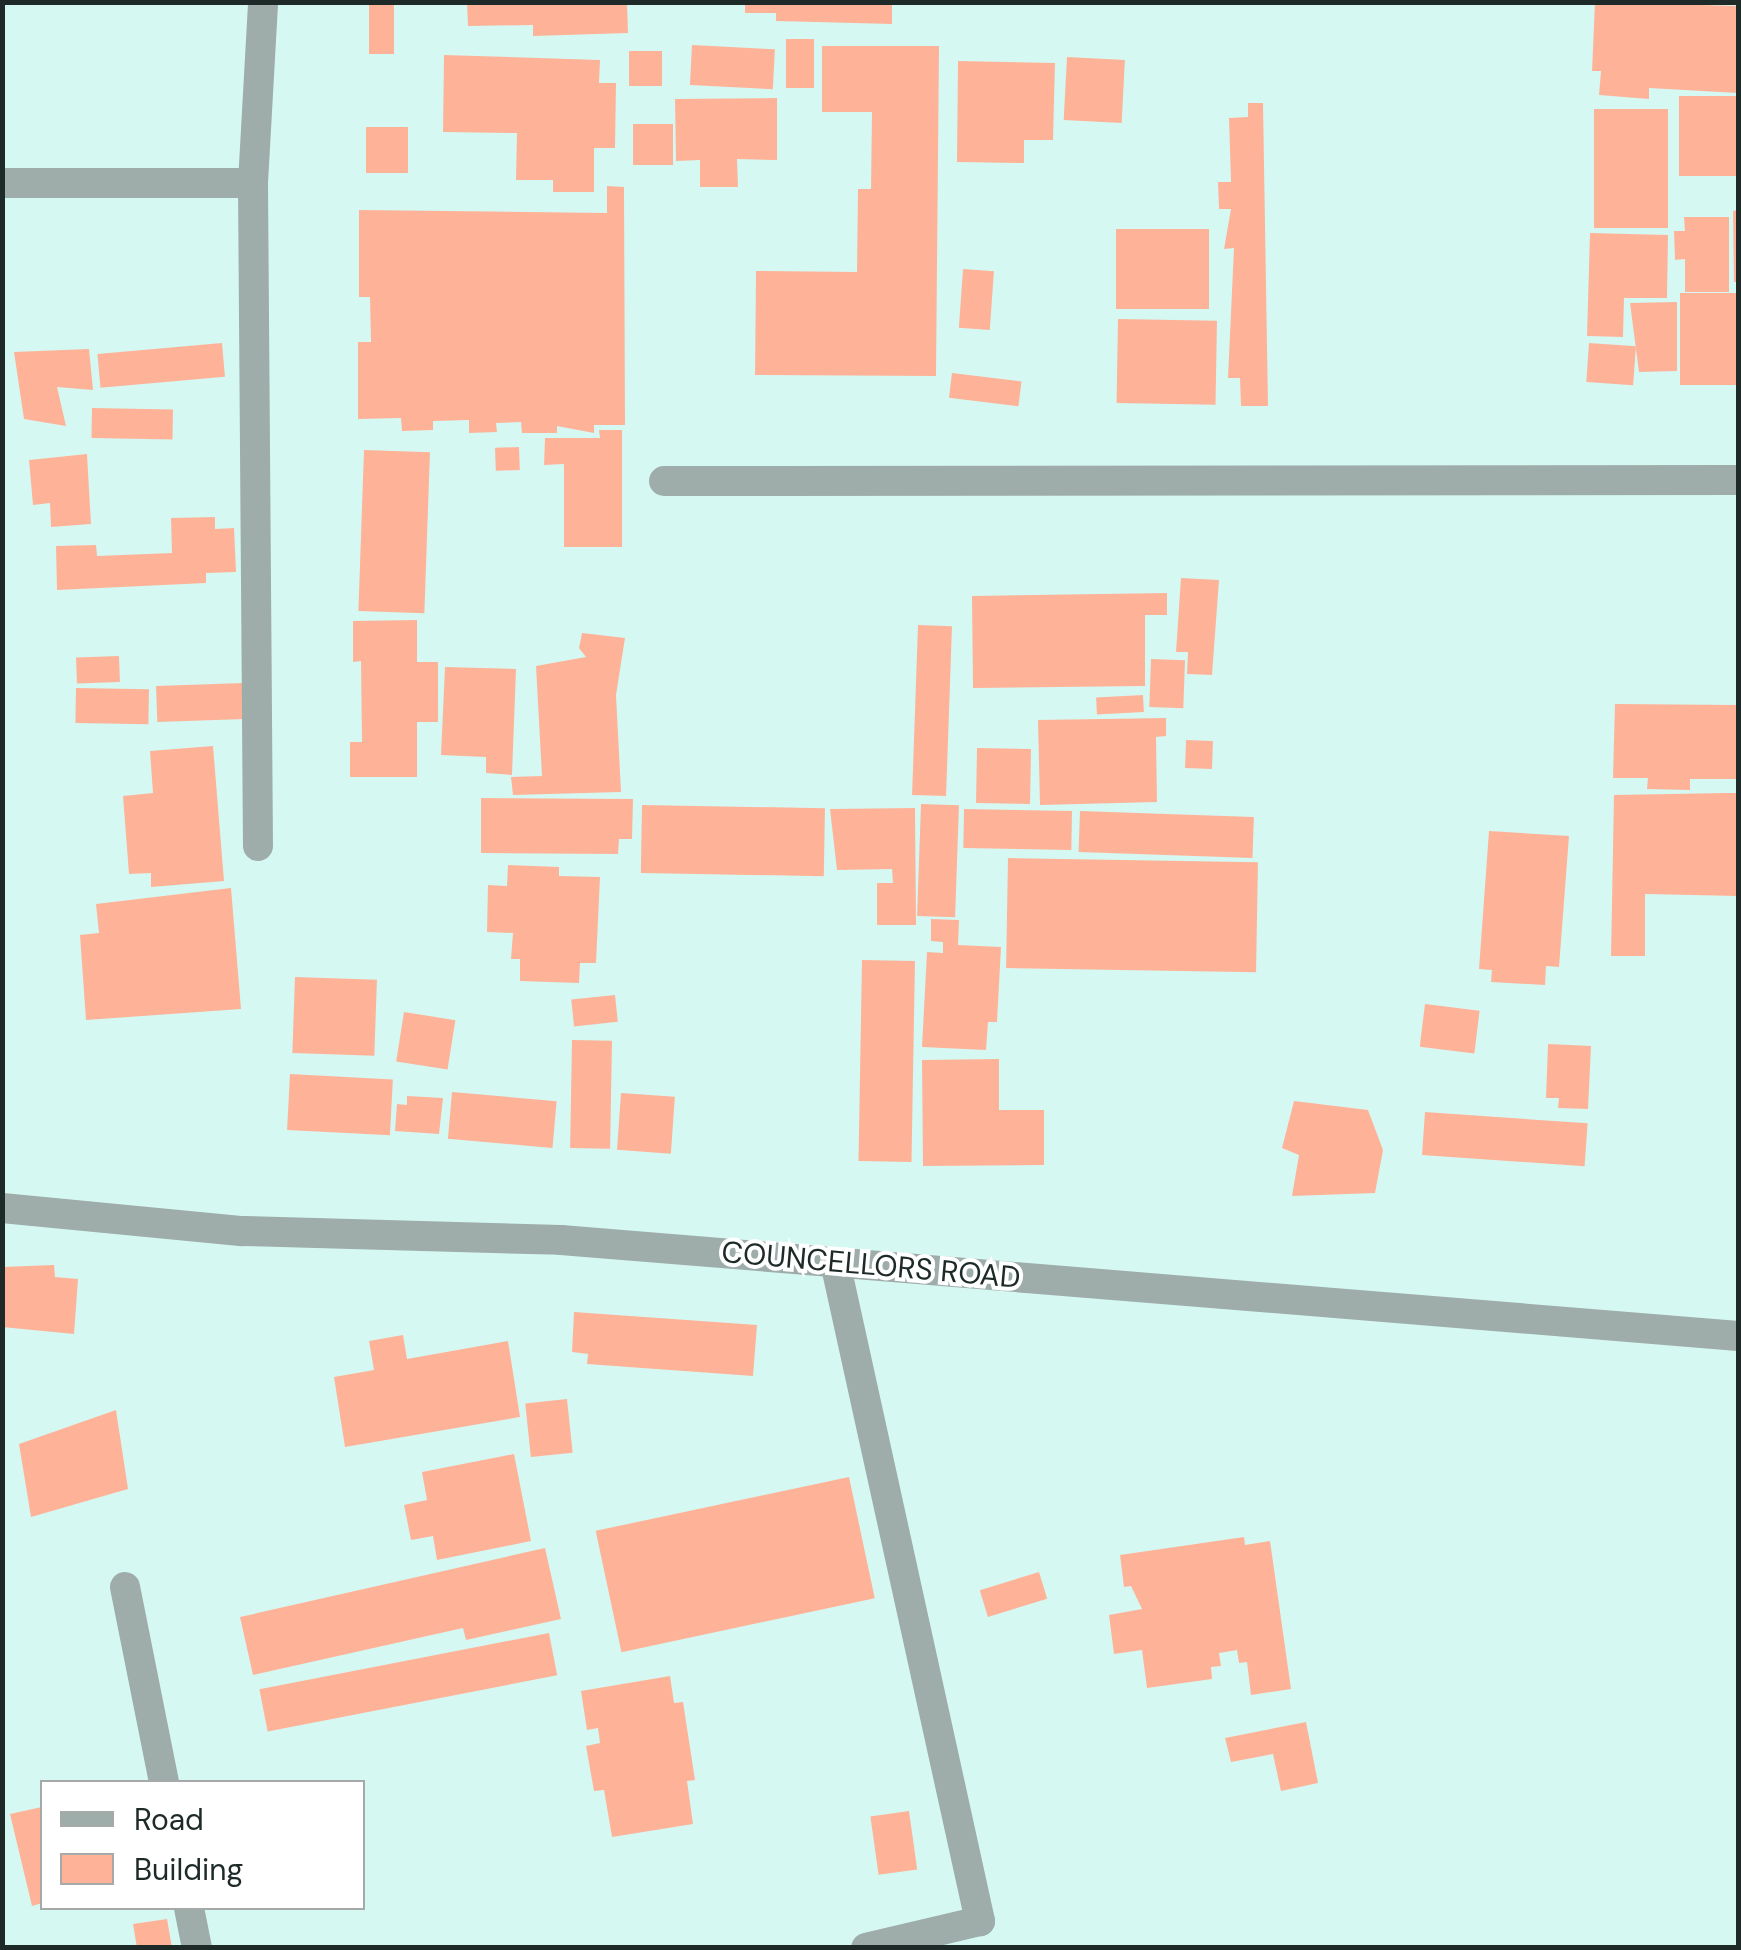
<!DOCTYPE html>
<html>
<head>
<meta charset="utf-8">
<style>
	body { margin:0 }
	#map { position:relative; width:1741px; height:1950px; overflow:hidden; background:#d6f8f3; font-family:"DM Sans",sans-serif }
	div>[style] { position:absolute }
	.building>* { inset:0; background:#feb398; transform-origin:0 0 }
	.minor>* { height:30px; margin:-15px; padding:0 15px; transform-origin:15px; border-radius:15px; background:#9eacaa }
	span { translate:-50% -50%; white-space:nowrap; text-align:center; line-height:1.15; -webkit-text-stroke:8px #fff; paint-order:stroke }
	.street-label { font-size:30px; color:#1d2a28 }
	.frame { position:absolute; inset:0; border:5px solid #1d2a28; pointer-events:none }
	.legend { position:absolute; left:40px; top:1780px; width:325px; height:130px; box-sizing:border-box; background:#fff; border:2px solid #a5aaa9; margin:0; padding:12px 18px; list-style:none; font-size:30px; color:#1d2a28 }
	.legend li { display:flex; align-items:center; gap:20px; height:50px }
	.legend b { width:50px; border:2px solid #a5aaa9 }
</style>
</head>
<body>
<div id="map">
	<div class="building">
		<div style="left:369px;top:2px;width:25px;height:52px"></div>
		<div style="clip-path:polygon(467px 2px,627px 2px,628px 33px,533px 36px,533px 25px,468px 26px)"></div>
		<div style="clip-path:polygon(745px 2px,892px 2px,892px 24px,776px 21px,776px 13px,745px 13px)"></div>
		<div style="clip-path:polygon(1595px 2px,1738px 6px,1738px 93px,1649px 88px,1649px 99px,1599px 95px,1601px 71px,1592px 71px)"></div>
		<div style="left:786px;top:39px;width:28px;height:49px"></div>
		<div style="left:692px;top:45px;width:83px;height:40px;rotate:3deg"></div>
		<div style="clip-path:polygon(822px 46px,939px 46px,936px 376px,755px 375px,756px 271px,857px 272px,858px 189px,871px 189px,872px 112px,822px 112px)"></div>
		<div style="left:629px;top:51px;width:33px;height:35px"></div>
		<div style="clip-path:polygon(444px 55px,600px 60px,599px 83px,616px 83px,615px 148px,594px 148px,594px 192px,553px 192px,553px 180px,516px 180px,517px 133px,443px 132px)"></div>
		<div style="left:1067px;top:57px;width:58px;height:63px;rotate:3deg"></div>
		<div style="clip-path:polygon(958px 61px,1055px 63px,1053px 140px,1024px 140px,1024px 163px,957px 162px)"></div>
		<div style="left:1738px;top:96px;width:80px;height:59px;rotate:90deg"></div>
		<div style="clip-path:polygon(777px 98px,777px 160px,737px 159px,738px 187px,700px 187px,700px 160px,676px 161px,675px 99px)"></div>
		<div style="clip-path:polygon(1248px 103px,1263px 103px,1268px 406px,1241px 406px,1240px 378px,1228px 378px,1234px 248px,1224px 249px,1231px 209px,1219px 209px,1218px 182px,1231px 182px,1229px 118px,1248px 117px)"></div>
		<div style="left:1668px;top:109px;width:119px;height:74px;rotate:90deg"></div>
		<div style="left:633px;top:124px;width:40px;height:41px"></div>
		<div style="left:366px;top:127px;width:42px;height:46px"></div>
		<div style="clip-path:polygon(607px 186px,624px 187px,625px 425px,594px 425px,594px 433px,557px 426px,557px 433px,522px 433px,521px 422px,496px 423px,497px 432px,469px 433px,469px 420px,433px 421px,433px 430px,402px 431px,401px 418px,358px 419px,358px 342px,371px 342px,370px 297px,359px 297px,359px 210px,607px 213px)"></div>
		<div style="clip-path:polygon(1738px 210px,1738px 282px,1734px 282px,1733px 211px)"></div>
		<div style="clip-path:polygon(1684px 217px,1729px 217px,1729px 292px,1685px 292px,1685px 259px,1675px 260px,1674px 231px,1685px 231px)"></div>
		<div style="left:1116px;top:229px;width:93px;height:80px"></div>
		<div style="clip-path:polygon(1590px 233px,1668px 235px,1667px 298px,1624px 298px,1623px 337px,1587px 336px)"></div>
		<div style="left:963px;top:269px;width:31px;height:59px;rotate:4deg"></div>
		<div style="left:1738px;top:293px;width:92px;height:58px;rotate:90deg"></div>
		<div style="clip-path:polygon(1677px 302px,1677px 371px,1639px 372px,1630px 303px)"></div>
		<div style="left:1118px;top:319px;width:99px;height:84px;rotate:1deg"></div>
		<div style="left:222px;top:343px;width:34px;height:125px;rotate:85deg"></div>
		<div style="left:1589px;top:343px;width:47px;height:39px;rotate:4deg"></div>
		<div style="clip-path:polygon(89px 349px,93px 390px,57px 387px,66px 426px,24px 419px,14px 352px)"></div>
		<div style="left:952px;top:373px;width:70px;height:25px;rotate:7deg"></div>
		<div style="left:92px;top:408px;width:81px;height:30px;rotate:1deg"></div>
		<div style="clip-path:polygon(599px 430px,622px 430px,622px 547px,564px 547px,564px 464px,544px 465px,545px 438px,600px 438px)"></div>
		<div style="left:519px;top:447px;width:23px;height:24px;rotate:88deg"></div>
		<div style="left:364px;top:450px;width:66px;height:161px;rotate:2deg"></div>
		<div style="clip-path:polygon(87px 454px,91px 524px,51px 527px,50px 503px,33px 505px,29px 460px)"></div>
		<div style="clip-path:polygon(215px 517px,215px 529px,234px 528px,236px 572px,206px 573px,206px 583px,57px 590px,56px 546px,96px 545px,97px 556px,172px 553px,171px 518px)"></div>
		<div style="clip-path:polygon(1181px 578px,1219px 580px,1212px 675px,1187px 674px,1188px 652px,1176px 652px)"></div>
		<div style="clip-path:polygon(1167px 593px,1167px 615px,1145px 615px,1145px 686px,973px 688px,972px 596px)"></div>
		<div style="clip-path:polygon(417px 620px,417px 662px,438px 662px,438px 722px,417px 722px,417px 777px,350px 777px,350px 742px,362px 742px,361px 661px,353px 662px,353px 621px)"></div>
		<div style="left:918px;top:625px;width:34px;height:170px;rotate:2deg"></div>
		<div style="clip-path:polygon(582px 633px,625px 638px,616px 695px,621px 792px,513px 795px,511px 777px,542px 776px,536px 666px,586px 657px,579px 648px)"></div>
		<div style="left:119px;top:656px;width:26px;height:43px;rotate:88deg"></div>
		<div style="left:1151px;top:659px;width:34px;height:48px;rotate:2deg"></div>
		<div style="clip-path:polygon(445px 667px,516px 669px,512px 775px,486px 773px,486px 757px,441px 755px)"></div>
		<div style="left:244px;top:683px;width:36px;height:88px;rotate:88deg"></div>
		<div style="left:76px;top:688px;width:73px;height:35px;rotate:1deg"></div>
		<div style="left:1143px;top:695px;width:17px;height:47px;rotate:87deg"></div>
		<div style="clip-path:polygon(1615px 704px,1738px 705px,1738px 779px,1690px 779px,1690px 790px,1647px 789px,1648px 778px,1613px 778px)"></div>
		<div style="clip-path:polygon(1166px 718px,1166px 736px,1156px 737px,1157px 802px,1040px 805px,1038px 720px)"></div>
		<div style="left:1186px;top:740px;width:27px;height:28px;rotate:2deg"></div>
		<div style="clip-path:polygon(213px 746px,224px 881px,151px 887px,151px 873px,129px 874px,123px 796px,153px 793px,150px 751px)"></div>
		<div style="left:977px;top:748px;width:54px;height:55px;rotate:1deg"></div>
		<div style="clip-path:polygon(1726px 793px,1738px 793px,1738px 896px,1645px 894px,1645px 956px,1611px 956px,1614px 795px)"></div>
		<div style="clip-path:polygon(481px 798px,633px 799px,632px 839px,619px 839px,618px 854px,481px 853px)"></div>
		<div style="left:921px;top:804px;width:38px;height:112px;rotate:2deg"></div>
		<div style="left:642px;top:805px;width:183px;height:68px;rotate:1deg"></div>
		<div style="clip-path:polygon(915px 808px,916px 925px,877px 925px,877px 883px,893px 883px,892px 869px,837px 870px,830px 809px)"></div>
		<div style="left:964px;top:809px;width:108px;height:39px;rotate:1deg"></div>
		<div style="left:1080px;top:811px;width:174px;height:41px;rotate:2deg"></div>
		<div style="clip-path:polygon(1489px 831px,1569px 836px,1559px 967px,1546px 966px,1545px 985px,1491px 982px,1492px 970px,1479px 969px)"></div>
		<div style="left:1008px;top:858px;width:250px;height:110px;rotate:1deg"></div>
		<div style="clip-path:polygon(508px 865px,559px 867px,559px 876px,600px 877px,596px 963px,580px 963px,579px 983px,520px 981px,520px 959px,511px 959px,513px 933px,487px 932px,488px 885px,507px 886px)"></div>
		<div style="clip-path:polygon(231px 888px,241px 1009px,86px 1020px,80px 935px,99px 933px,96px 904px)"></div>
		<div style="clip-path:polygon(931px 919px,959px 920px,958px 945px,1001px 947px,997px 1022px,988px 1022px,986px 1050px,922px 1047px,927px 952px,943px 953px,943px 942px,931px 941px)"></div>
		<div style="left:862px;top:960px;width:53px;height:201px;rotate:1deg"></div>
		<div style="left:295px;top:977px;width:82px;height:76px;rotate:2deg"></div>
		<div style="left:615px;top:995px;width:27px;height:44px;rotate:84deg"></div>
		<div style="left:1425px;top:1004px;width:55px;height:43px;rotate:7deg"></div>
		<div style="left:404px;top:1012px;width:52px;height:50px;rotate:9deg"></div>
		<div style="left:572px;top:1040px;width:40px;height:108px;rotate:1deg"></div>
		<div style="clip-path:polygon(1548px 1044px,1591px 1046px,1588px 1109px,1558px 1108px,1559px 1098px,1546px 1098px)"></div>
		<div style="clip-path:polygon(999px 1059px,999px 1110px,1044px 1110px,1044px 1165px,923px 1166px,922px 1060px)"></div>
		<div style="left:290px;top:1074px;width:103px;height:56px;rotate:3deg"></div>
		<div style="left:452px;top:1092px;width:105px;height:47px;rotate:5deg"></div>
		<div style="left:621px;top:1093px;width:54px;height:57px;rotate:4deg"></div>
		<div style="clip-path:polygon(407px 1096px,443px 1098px,439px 1134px,395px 1131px,397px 1104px,407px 1105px)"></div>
		<div style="clip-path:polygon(1294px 1101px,1368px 1110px,1383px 1150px,1375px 1193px,1292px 1196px,1299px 1155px,1282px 1148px)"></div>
		<div style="left:1425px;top:1112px;width:163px;height:43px;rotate:4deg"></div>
		<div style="clip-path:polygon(54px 1265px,55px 1277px,78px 1279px,74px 1334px,2px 1327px,2px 1267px)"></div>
		<div style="clip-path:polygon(574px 1312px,757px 1325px,753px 1376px,587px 1364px,588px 1354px,572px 1352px)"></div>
		<div style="clip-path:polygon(403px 1335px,407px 1359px,508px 1341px,520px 1417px,345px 1447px,334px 1377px,374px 1370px,369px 1341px)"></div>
		<div style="left:567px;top:1399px;width:54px;height:42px;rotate:84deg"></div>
		<div style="clip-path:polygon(116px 1410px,128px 1489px,31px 1517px,19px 1444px)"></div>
		<div style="clip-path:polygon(514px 1454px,531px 1541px,437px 1560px,433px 1536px,411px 1540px,404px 1505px,427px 1500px,422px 1472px)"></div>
		<div style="left:849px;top:1477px;width:124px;height:259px;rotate:78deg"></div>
		<div style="clip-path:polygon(1244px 1537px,1245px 1545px,1270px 1541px,1291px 1689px,1251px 1695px,1247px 1662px,1239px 1663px,1237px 1650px,1219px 1653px,1221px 1666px,1211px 1667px,1212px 1679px,1147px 1688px,1142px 1650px,1114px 1654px,1109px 1615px,1142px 1609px,1131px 1586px,1124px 1587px,1120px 1555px)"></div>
		<div style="clip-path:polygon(545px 1548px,561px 1619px,466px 1640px,463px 1628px,253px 1675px,240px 1617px)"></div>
		<div style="left:1039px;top:1572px;width:28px;height:62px;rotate:73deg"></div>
		<div style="left:549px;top:1633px;width:43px;height:295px;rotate:79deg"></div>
		<div style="clip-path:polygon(670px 1676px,674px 1703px,683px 1702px,695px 1780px,687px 1781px,693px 1824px,612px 1837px,604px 1790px,594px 1791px,586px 1746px,600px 1743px,598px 1728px,587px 1730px,581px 1691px)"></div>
		<div style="clip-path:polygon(1306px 1722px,1318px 1783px,1281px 1791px,1273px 1754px,1231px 1762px,1225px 1738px)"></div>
		<div style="clip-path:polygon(42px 1807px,42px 1903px,32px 1906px,10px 1814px)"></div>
		<div style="left:909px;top:1811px;width:59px;height:39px;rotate:82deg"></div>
		<div style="clip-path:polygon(167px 1919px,172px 1948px,137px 1948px,133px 1924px)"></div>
	</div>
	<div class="minor">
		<div style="left:2px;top:183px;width:251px"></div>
		<div style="left:253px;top:183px;width:181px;rotate:-86.8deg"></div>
		<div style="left:253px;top:183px;width:663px;rotate:89.57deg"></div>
		<div style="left:664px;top:481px;width:1074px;rotate:-0.05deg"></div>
		<div style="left:2px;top:1208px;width:242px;rotate:5.5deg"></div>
		<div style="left:243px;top:1231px;width:318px;rotate:1.6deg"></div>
		<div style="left:561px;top:1240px;width:1181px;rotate:4.66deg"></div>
		<div style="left:835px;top:1262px;width:675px;rotate:77.59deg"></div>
		<div style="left:980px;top:1921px;width:117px;rotate:166.7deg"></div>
		<div style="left:125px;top:1587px;width:199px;rotate:78.7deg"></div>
		<div style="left:189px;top:1908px;width:41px;rotate:78.7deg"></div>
	</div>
	<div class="street-label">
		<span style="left:871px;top:1265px;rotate:5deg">COUNCELLORS ROAD</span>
	</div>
	<div class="frame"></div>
	<ul class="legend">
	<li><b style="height:12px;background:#9eacaa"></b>Road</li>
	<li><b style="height:28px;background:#feb398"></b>Building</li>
	</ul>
</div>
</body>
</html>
